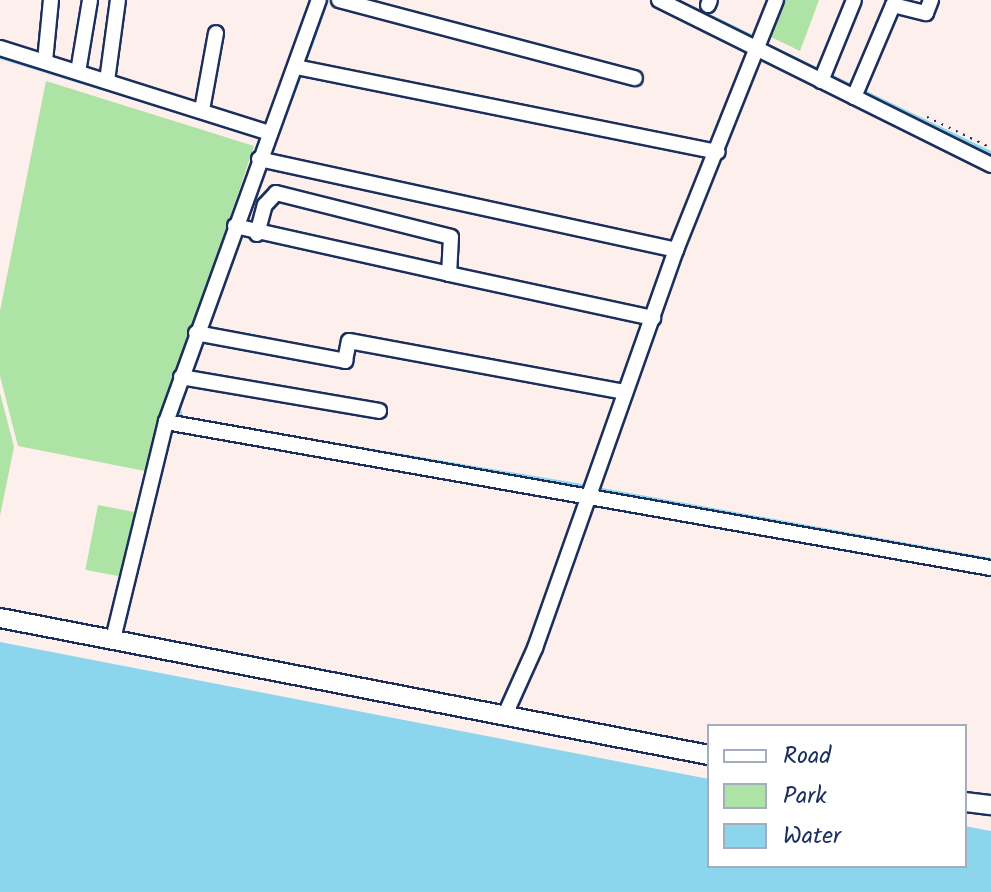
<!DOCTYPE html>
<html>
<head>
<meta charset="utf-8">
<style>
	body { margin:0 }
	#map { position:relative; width:991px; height:892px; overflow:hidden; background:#fdefeb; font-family:Kalam,sans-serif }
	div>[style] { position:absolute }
	.green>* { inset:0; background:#ade3a5; transform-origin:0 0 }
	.water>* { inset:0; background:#8cd6ed }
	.stream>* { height:4px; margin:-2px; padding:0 2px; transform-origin:2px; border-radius:2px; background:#8cd6ed }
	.path>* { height:2px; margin-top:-1px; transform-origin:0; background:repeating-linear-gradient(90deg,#1b2f5e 0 2px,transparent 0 8px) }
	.roads { filter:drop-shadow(2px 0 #1b2f5e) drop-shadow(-2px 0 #1b2f5e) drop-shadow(0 2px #1b2f5e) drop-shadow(0 -2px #1b2f5e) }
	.street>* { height:14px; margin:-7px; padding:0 7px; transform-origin:7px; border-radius:7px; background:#fff }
	.secondary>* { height:18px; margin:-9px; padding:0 9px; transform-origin:9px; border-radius:9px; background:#fff }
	span { translate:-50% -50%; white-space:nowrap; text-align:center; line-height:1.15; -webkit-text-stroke:6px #fff; paint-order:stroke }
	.legend { position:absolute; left:707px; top:724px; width:260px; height:144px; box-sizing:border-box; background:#fff; border:2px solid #a4acbf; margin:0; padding:10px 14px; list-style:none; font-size:24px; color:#1b2f5e }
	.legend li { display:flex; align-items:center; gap:16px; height:40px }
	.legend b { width:40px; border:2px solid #a4acbf }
</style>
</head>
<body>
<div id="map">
	<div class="green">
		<div style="clip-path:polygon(782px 0,819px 0,800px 51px,769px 36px)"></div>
		<div style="clip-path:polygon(46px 81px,254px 146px,145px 471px,18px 446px,0 376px,0 311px)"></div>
		<div style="clip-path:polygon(0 393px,14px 447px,0 516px)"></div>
		<div style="left:98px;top:505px;width:41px;height:66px;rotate:11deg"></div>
	</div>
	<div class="water">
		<div style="clip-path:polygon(771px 45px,991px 151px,991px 158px,769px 49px)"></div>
		<div style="clip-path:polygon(0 642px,709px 779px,709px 866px,965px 866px,965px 826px,991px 831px,991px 892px,0 892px)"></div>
	</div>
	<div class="stream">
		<div style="left:676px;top:0;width:90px;rotate:25.7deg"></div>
		<div style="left:0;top:57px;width:202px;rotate:17deg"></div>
		<div style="left:304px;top:64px;width:68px;rotate:-70.2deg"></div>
		<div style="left:275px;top:142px;width:75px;rotate:-69.6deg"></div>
		<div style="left:207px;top:331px;width:175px;rotate:-70.3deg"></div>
		<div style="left:181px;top:419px;width:11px;rotate:-100deg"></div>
		<div style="left:179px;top:408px;width:73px;rotate:-70.1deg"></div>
		<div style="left:331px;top:444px;width:260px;rotate:9.5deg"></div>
		<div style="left:596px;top:489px;width:401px;rotate:10.2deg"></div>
	</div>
	<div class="path">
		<div style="left:927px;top:117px;width:71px;rotate:25.8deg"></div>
	</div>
	<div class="roads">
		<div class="street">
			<div style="left:339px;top:0;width:306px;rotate:14.8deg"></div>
			<div style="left:659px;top:0;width:371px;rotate:26.4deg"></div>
			<div style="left:708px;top:5px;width:5px;rotate:-68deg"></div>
			<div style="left:0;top:48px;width:283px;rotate:17.5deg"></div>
			<div style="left:45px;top:61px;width:61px;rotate:-84.4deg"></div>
			<div style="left:296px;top:67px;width:430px;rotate:11.4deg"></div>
			<div style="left:78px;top:72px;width:73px;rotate:-80.5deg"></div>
			<div style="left:107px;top:81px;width:82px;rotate:-82.3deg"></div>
			<div style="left:821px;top:81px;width:87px;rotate:-67.8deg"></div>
			<div style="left:854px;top:97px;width:100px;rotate:-67deg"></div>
			<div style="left:893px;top:5px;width:34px;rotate:14deg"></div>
			<div style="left:926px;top:13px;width:14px;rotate:-69deg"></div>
			<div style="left:202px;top:110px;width:78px;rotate:-79.7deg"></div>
			<div style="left:259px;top:159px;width:427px;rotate:12.3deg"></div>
			<div style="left:235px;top:226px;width:219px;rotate:12.6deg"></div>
			<div style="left:257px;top:234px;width:30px;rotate:-75deg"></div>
			<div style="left:265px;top:205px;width:16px;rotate:-47deg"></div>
			<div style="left:276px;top:193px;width:180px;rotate:14.1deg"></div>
			<div style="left:451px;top:237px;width:37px;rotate:93deg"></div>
			<div style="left:449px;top:274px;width:209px;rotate:12.2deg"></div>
			<div style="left:196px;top:333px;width:152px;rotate:10.6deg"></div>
			<div style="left:345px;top:361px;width:20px;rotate:-79deg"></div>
			<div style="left:349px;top:341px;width:281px;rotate:10.5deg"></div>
			<div style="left:181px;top:377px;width:201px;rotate:9.7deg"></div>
			<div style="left:166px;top:422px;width:838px;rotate:10.04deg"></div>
			<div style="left:113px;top:639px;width:223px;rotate:-76.3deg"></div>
			<div style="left:166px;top:422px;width:449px;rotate:-70.1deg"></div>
			<div style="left:504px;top:717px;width:76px;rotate:-65.8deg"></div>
			<div style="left:535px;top:648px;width:422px;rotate:-70.5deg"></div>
			<div style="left:676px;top:250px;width:269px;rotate:-68.2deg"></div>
		</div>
		<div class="secondary">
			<div style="left:0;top:618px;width:722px;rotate:10.94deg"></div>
			<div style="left:965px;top:802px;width:26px;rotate:7deg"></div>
		</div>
	</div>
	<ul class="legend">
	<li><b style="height:10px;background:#fff"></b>Road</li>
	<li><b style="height:22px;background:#ade3a5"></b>Park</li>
	<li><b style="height:22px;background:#8cd6ed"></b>Water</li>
	</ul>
</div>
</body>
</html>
